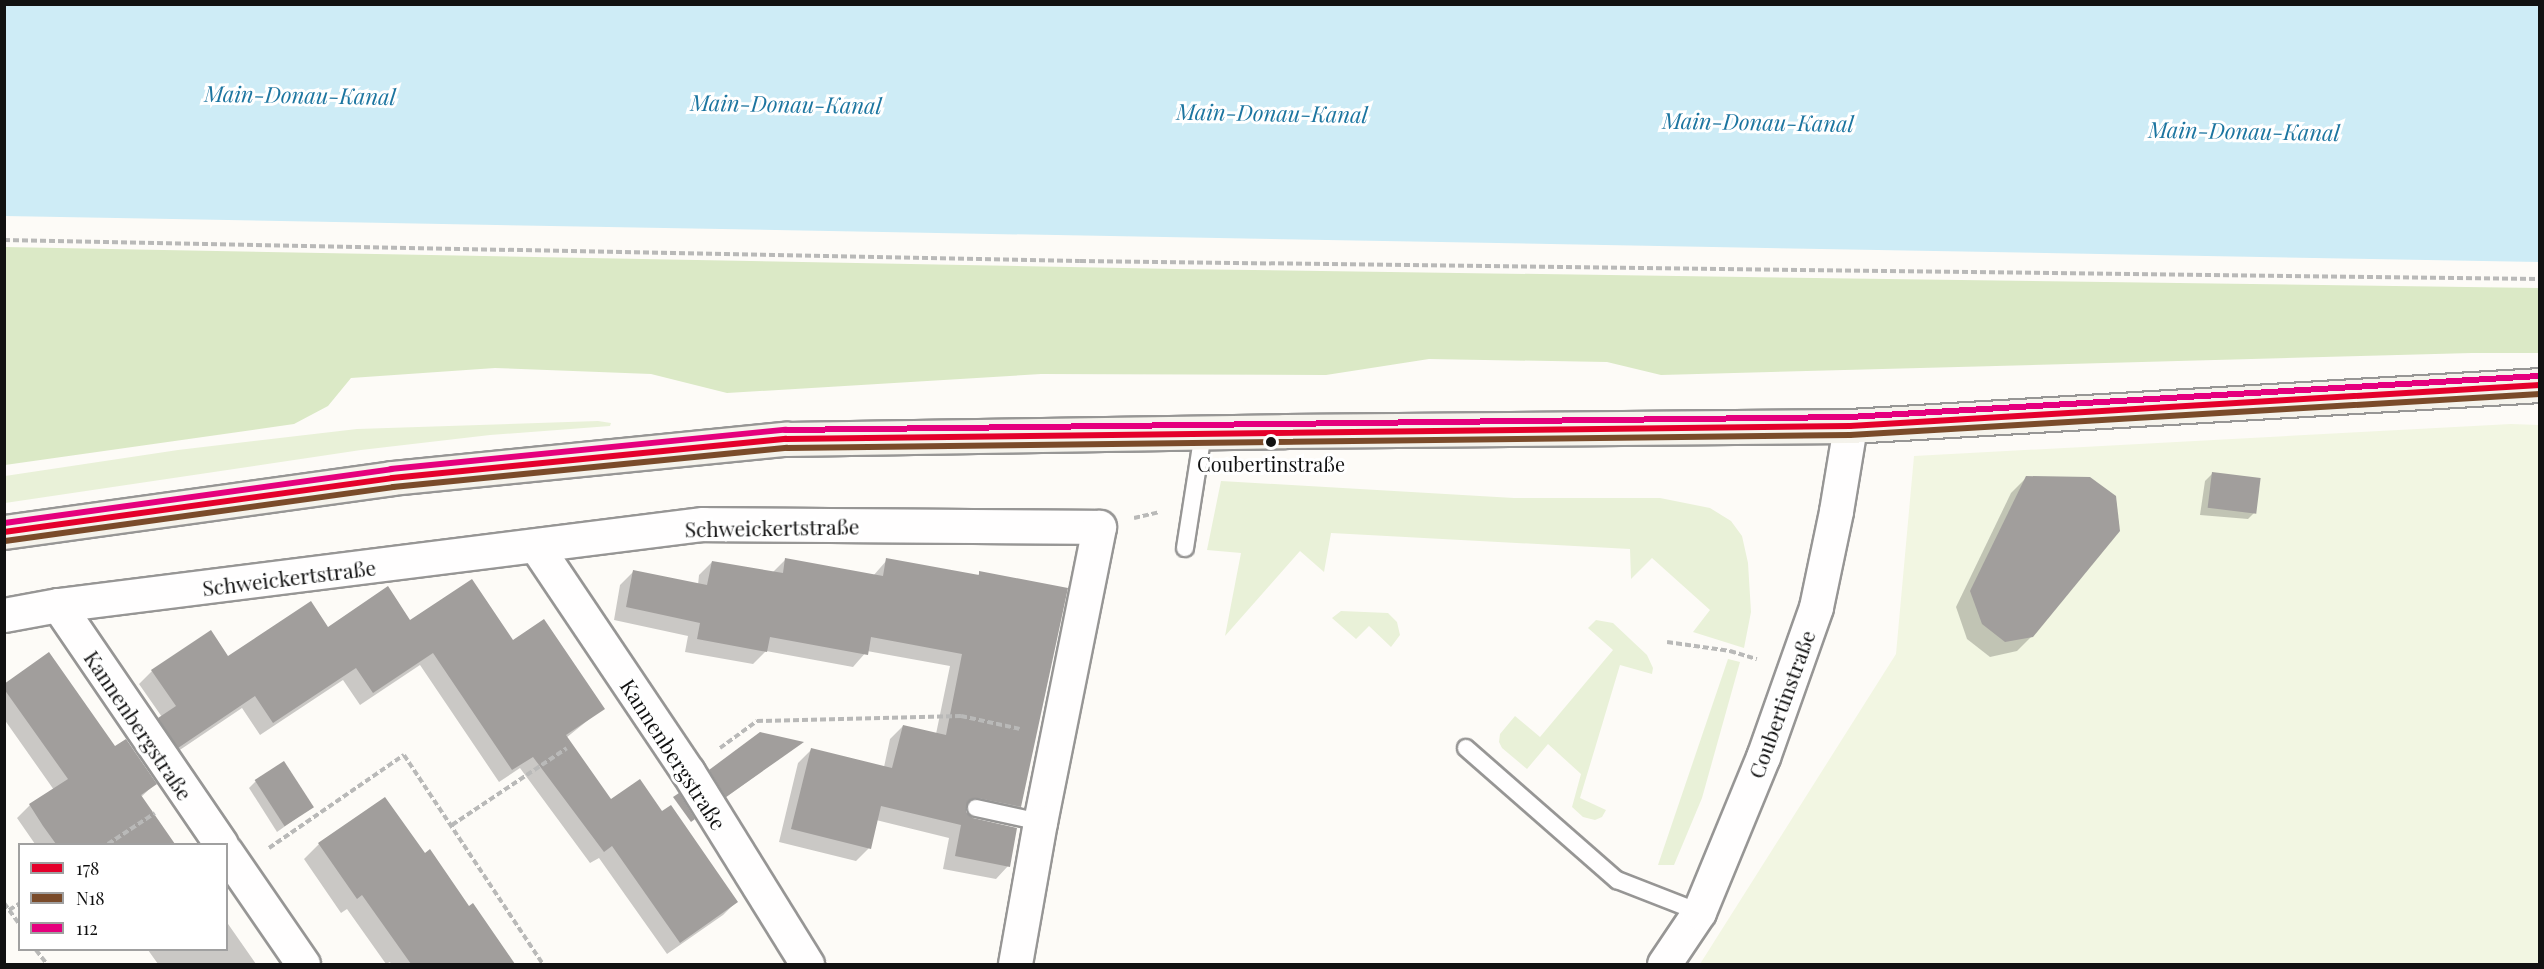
<!DOCTYPE html>
<html>
<head>
<meta charset="utf-8">
<style>
	body { margin:0 }
	#map { position:relative; width:2544px; height:969px; overflow:hidden; background:#fdfbf7; font-family:"Playfair Display",serif }
	div>[style] { position:absolute }
	.green>* { inset:0; background:#e9f1d8 }
	.forest>* { inset:0; background:#dbe9c6 }
	.pitch>* { inset:0; background:#f2f6e2 }
	.water>* { inset:0; background:#ceecf6 }
	.shadow>* { inset:0; background:#0003 }
	.building>* { inset:0; background:#a19e9c; transform-origin:0 0 }
	.path>* { height:4px; margin-top:-2px; transform-origin:0; background:repeating-linear-gradient(90deg,#b9b9b8 0 6px,transparent 0 9px) }
	.roads { filter:drop-shadow(2px 0 #979695) drop-shadow(-2px 0 #979695) drop-shadow(0 2px #979695) drop-shadow(0 -2px #979695) }
	.service>* { height:16px; margin:-8px; padding:0 8px; transform-origin:8px; border-radius:8px; background:#fffefe }
	.minor>* { height:33px; margin:-16.5px; padding:0 16.5px; transform-origin:16.5px; border-radius:16.5px; background:#fffefe }
	.secondary>* { height:33px; margin:-16.5px; padding:0 16.5px; transform-origin:16.5px; border-radius:16.5px; background:#f5f3ec }
	.bus-1>* { height:6px; margin:-3px; padding:0 3px; transform-origin:3px; border-radius:3px; background:#e4002b }
	.bus-2>* { height:6px; margin:-3px; padding:0 3px; transform-origin:3px; border-radius:3px; background:#7a4b2a }
	.bus-3>* { height:6px; margin:-3px; padding:0 3px; transform-origin:3px; border-radius:3px; background:#e5007d }
	.dots>* { width:16px; height:16px; translate:-50% -50%; box-sizing:border-box; border:3px solid #fff; border-radius:50% }
	span { translate:-50% -50%; white-space:nowrap; text-align:center; line-height:1.15; -webkit-text-stroke:6px #fff; paint-order:stroke }
	.bus-label { font-size:20px; color:#111 }
	.street-label { font-size:21px; color:#111 }
	.water-label { font-size:22px; color:#1c75a0; font-style:italic }
	.frame { position:absolute; inset:0; border:6px solid #111; pointer-events:none }
	.legend { position:absolute; left:18px; top:843px; width:210px; height:108px; box-sizing:border-box; background:#fff; border:2px solid #a0a0a0; margin:0; padding:8px 10px; list-style:none; font-size:18px; color:#111 }
	.legend li { display:flex; align-items:center; gap:12px; height:30px }
	.legend b { width:30px; border:2px solid #a0a0a0 }
</style>
</head>
<body>
<div id="map">
	<div class="green">
		<div style="clip-path:polygon(598px 421px,611px 423px,610px 426px,490px 435px,361px 450px,5px 503px,5px 476px,178px 450px,357px 429px)"></div>
		<div style="clip-path:polygon(1221px 481px,1514px 498px,1660px 498px,1710px 508px,1731px 521px,1742px 536px,1748px 563px,1751px 612px,1744px 648px,1693px 632px,1710px 610px,1652px 558px,1631px 579px,1630px 549px,1331px 533px,1324px 572px,1300px 551px,1225px 636px,1241px 553px,1207px 550px)"></div>
		<div style="clip-path:polygon(1341px 611px,1388px 613px,1397px 622px,1400px 635px,1391px 647px,1369px 626px,1356px 639px,1332px 618px)"></div>
		<div style="clip-path:polygon(1596px 620px,1613px 623px,1647px 655px,1653px 668px,1652px 674px,1620px 665px,1580px 798px,1606px 810px,1602px 817px,1595px 820px,1583px 817px,1572px 807px,1581px 774px,1548px 744px,1527px 769px,1502px 748px,1499px 742px,1500px 734px,1515px 716px,1540px 737px,1613px 650px,1588px 628px)"></div>
		<div style="clip-path:polygon(1728px 659px,1740px 662px,1702px 798px,1674px 865px,1658px 865px)"></div>
	</div>
	<div class="forest">
		<div style="clip-path:polygon(5px 247px,1176px 269px,2539px 288px,2540px 353px,2472px 353px,1661px 375px,1607px 362px,1429px 359px,1326px 375px,1041px 374px,727px 393px,651px 374px,495px 368px,351px 378px,328px 406px,294px 424px,5px 465px)"></div>
	</div>
	<div class="pitch">
		<div style="clip-path:polygon(2511px 424px,2539px 425px,2539px 964px,1700px 964px,1896px 654px,1914px 456px)"></div>
	</div>
	<div class="water">
		<div style="clip-path:polygon(5px 4px,2539px 5px,2539px 262px,5px 216px)"></div>
	</div>
	<div class="shadow">
		<div style="clip-path:polygon(2212px 474px,2255px 512px,2248px 519px,2200px 515px,2205px 481px)"></div>
		<div style="clip-path:polygon(2026px 478px,2032px 636px,2017px 651px,1990px 657px,1967px 639px,1956px 607px,2011px 493px)"></div>
		<div style="clip-path:polygon(786px 559px,873px 576px,887px 560px,977px 576px,980px 573px,1020px 806px,1007px 819px,962px 809px,1008px 866px,996px 879px,943px 869px,949px 838px,876px 820px,869px 848px,856px 861px,779px 842px,798px 763px,811px 750px,884px 767px,890px 739px,903px 726px,936px 734px,950px 666px,867px 651px,853px 667px,766px 651px,753px 664px,685px 652px,688px 636px,614px 620px,620px 585px,633px 572px,698px 585px,699px 575px,712px 562px,772px 573px)"></div>
		<div style="clip-path:polygon(410px 622px,512px 642px,603px 708px,566px 738px,611px 801px,661px 813px,736px 902px,723px 915px,667px 954px,599px 858px,590px 863px,520px 768px,499px 782px,420px 665px,360px 705px,343px 680px,260px 735px,242px 708px,165px 760px,146px 732px,162px 717px,139px 684px,152px 671px,227px 658px,327px 629px)"></div>
		<div style="clip-path:polygon(4px 686px,114px 748px,155px 784px,141px 797px,174px 844px,35px 844px,17px 818px,30px 805px,54px 790px,4px 719px)"></div>
		<div style="clip-path:polygon(801px 743px,718px 803px,702px 779px,710px 771px)"></div>
		<div style="clip-path:polygon(256px 781px,312px 807px,277px 832px,249px 788px)"></div>
		<div style="clip-path:polygon(319px 844px,424px 855px,510px 960px,506px 964px,391px 964px,390px 962px,386px 964px,347px 909px,341px 913px,304px 859px)"></div>
		<div style="clip-path:polygon(226px 921px,256px 964px,158px 964px,148px 950px,226px 950px)"></div>
	</div>
	<div class="building">
		<div style="left:2212px;top:472px;width:49px;height:36px;rotate:7deg"></div>
		<div style="clip-path:polygon(2026px 476px,2090px 477px,2116px 496px,2120px 531px,2033px 637px,2005px 642px,1982px 624px,1970px 591px)"></div>
		<div style="clip-path:polygon(785px 558px,883px 576px,886px 558px,979px 575px,979px 571px,1068px 588px,1021px 807px,978px 798px,969px 801px,966px 806px,966px 812px,973px 818px,1017px 828px,1010px 867px,955px 856px,961px 825px,881px 806px,871px 849px,791px 829px,811px 748px,892px 768px,903px 725px,946px 735px,962px 654px,871px 637px,868px 655px,770px 637px,767px 652px,697px 639px,700px 623px,626px 607px,633px 570px,707px 585px,712px 561px,783px 573px)"></div>
		<div style="clip-path:polygon(472px 579px,513px 640px,544px 619px,605px 709px,566px 735px,611px 799px,640px 779px,662px 811px,671px 805px,738px 902px,680px 943px,612px 846px,604px 852px,533px 757px,512px 770px,433px 653px,373px 693px,356px 668px,273px 723px,255px 696px,178px 748px,158px 718px,176px 706px,151px 670px,211px 630px,228px 656px,311px 601px,328px 627px,388px 586px,410px 620px)"></div>
		<div style="clip-path:polygon(49px 652px,115px 746px,126px 739px,157px 784px,141px 795px,175px 844px,56px 844px,43px 826px,29px 804px,68px 779px,4px 689px,4px 684px)"></div>
		<div style="clip-path:polygon(760px 732px,804px 742px,726px 797px,709px 770px)"></div>
		<div style="left:284px;top:761px;width:55px;height:35px;rotate:57deg"></div>
		<div style="clip-path:polygon(679px 793px,695px 819px,691px 822px,673px 797px)"></div>
		<div style="clip-path:polygon(385px 797px,425px 853px,430px 849px,469px 906px,473px 903px,515px 964px,411px 964px,362px 895px,357px 899px,318px 843px)"></div>
	</div>
	<div class="path">
		<div style="left:4px;top:240px;width:1076px;rotate:1.12deg"></div>
		<div style="left:1080px;top:261px;width:1460px;rotate:0.71deg"></div>
		<div style="left:1134px;top:518px;width:26px;rotate:-13deg"></div>
		<div style="left:1667px;top:642px;width:64px;rotate:8.1deg"></div>
		<div style="left:1730px;top:651px;width:28px;rotate:17deg"></div>
		<div style="left:720px;top:748px;width:46px;rotate:-36.1deg"></div>
		<div style="left:757px;top:721px;width:204px;rotate:-1.4deg"></div>
		<div style="left:961px;top:716px;width:60px;rotate:12.4deg"></div>
		<div style="left:452px;top:825px;width:138px;rotate:-33.8deg"></div>
		<div style="left:108px;top:844px;width:56px;rotate:-33.4deg"></div>
		<div style="left:269px;top:848px;width:164px;rotate:-34.6deg"></div>
		<div style="left:404px;top:755px;width:251px;rotate:56.4deg"></div>
		<div style="left:4px;top:903px;width:27px;rotate:54deg"></div>
		<div style="left:9px;top:910px;width:13px;rotate:-32deg"></div>
		<div style="left:36px;top:950px;width:18px;rotate:52deg"></div>
	</div>
	<div class="roads">
		<div class="service">
			<div style="left:1185px;top:548px;width:116px;rotate:-81.1deg"></div>
			<div style="left:1466px;top:748px;width:201px;rotate:41.2deg"></div>
			<div style="left:1617px;top:880px;width:88px;rotate:21.3deg"></div>
			<div style="left:976px;top:808px;width:66px;rotate:12.3deg"></div>
		</div>
		<div class="minor">
			<div style="left:536px;top:546px;width:272px;rotate:56.1deg"></div>
			<div style="left:688px;top:772px;width:226px;rotate:58.2deg"></div>
			<div style="left:58px;top:605px;width:289px;rotate:55.7deg"></div>
			<div style="left:4px;top:615px;width:55px;rotate:-10.5deg"></div>
			<div style="left:58px;top:605px;width:650px;rotate:-7.16deg"></div>
			<div style="left:703px;top:524px;width:396px;rotate:0.4deg"></div>
			<div style="left:1099px;top:527px;width:301px;rotate:101.3deg"></div>
			<div style="left:1040px;top:822px;width:144px;rotate:100deg"></div>
			<div style="left:226px;top:852px;width:136px;rotate:55.5deg"></div>
			<div style="left:1664px;top:964px;width:63px;rotate:-56.1deg"></div>
			<div style="left:1699px;top:912px;width:168px;rotate:-67.6deg"></div>
			<div style="left:1763px;top:757px;width:159px;rotate:-70.5deg"></div>
			<div style="left:1816px;top:607px;width:98px;rotate:-78.2deg"></div>
			<div style="left:1836px;top:511px;width:86px;rotate:-80.6deg"></div>
		</div>
		<div class="secondary">
			<div style="left:4px;top:532px;width:392px;rotate:-7.9deg"></div>
			<div style="left:392px;top:478px;width:396px;rotate:-5.7deg"></div>
			<div style="left:786px;top:439px;width:499px;rotate:-0.9deg"></div>
			<div style="left:1285px;top:431px;width:565px;rotate:-0.51deg"></div>
			<div style="left:1850px;top:426px;width:691px;rotate:-3.4deg"></div>
		</div>
	</div>
	<div class="bus-1">
		<div style="left:4px;top:532px;width:392px;rotate:-7.9deg"></div>
		<div style="left:392px;top:478px;width:396px;rotate:-5.7deg"></div>
		<div style="left:786px;top:439px;width:1064px;rotate:-0.7deg"></div>
		<div style="left:1850px;top:426px;width:691px;rotate:-3.4deg"></div>
	</div>
	<div class="bus-2">
		<div style="left:5px;top:541px;width:392px;rotate:-7.9deg"></div>
		<div style="left:393px;top:487px;width:396px;rotate:-5.7deg"></div>
		<div style="left:787px;top:448px;width:1063px;rotate:-0.7deg"></div>
		<div style="left:1850px;top:435px;width:691px;rotate:-3.4deg"></div>
	</div>
	<div class="bus-3">
		<div style="left:4px;top:523px;width:391px;rotate:-7.9deg"></div>
		<div style="left:391px;top:469px;width:396px;rotate:-5.7deg"></div>
		<div style="left:785px;top:430px;width:1065px;rotate:-0.7deg"></div>
		<div style="left:1850px;top:417px;width:690px;rotate:-3.41deg"></div>
	</div>
	<div class="dots">
		<div style="left:1271px;top:442px;background:#111"></div>
	</div>
	<div class="bus-label">
		<span style="left:1271px;top:463px">Coubertinstraße</span>
	</div>
	<div class="street-label">
		<span style="left:772px;top:527px;rotate:-1deg">Schweickertstraße</span>
		<span style="left:289px;top:577px;rotate:-7deg">Schweickertstraße</span>
		<span style="left:1781px;top:704px;rotate:-70deg">Coubertinstraße</span>
		<span style="left:139px;top:725px;rotate:56deg">Kannenbergstraße</span>
		<span style="left:674px;top:754px;rotate:57deg">Kannenbergstraße</span>
	</div>
	<div class="water-label">
		<span style="left:300px;top:95px;rotate:1deg">Main-Donau-Kanal</span>
		<span style="left:786px;top:104px;rotate:1deg">Main-Donau-Kanal</span>
		<span style="left:1272px;top:113px;rotate:1deg">Main-Donau-Kanal</span>
		<span style="left:1758px;top:122px;rotate:1deg">Main-Donau-Kanal</span>
		<span style="left:2244px;top:131px;rotate:1deg">Main-Donau-Kanal</span>
	</div>
	<div class="frame"></div>
	<ul class="legend">
	<li><b style="height:8px;background:#e4002b"></b>178</li>
	<li><b style="height:8px;background:#7a4b2a"></b>N18</li>
	<li><b style="height:8px;background:#e5007d"></b>112</li>
	</ul>
</div>
</body>
</html>
